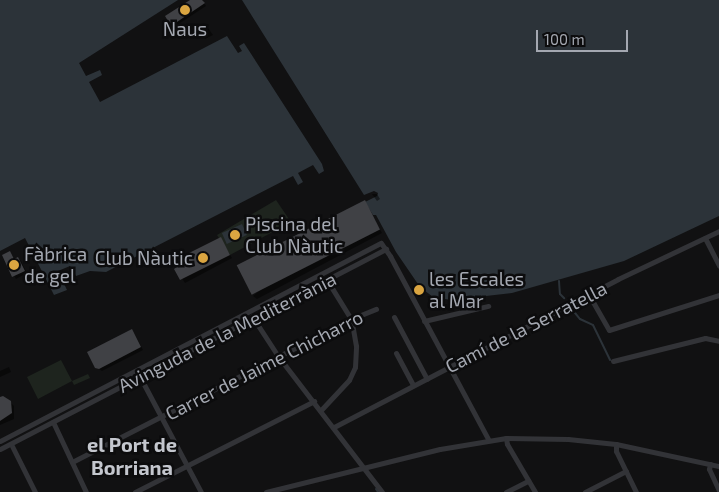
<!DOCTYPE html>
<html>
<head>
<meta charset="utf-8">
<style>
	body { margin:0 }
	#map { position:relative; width:719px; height:492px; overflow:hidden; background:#111112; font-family:"Exo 2",sans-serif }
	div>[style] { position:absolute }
	.green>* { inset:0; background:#1e241e }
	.water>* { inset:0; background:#2c3339; transform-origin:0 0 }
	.shadow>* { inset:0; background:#0007 }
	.stream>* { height:2px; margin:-1px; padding:0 1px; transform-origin:1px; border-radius:1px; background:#2c3339 }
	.building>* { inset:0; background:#404145; transform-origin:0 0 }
	.street>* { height:5px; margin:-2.5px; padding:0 2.5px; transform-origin:2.5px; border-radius:2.5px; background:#323337 }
	.dots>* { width:14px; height:14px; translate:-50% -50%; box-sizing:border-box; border:2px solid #0c0c0d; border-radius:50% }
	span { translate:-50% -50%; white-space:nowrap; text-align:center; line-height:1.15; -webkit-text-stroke:5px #0c0c0d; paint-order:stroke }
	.poi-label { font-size:19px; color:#a4a8b1 }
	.left { translate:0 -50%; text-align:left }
	.right { translate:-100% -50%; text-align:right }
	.street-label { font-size:19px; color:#a4a8b1 }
	.neighbourhood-label { font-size:20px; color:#c4c7ce; font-weight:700 }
	.scale { position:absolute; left:536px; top:30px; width:92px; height:22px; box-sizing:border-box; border:2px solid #a4a8b1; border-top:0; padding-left:6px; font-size:15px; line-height:18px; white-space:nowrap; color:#a4a8b1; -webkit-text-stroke:4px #0c0c0d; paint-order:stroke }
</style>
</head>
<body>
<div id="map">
	<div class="green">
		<div style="clip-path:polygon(276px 200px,291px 222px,230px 255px,217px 235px)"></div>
		<div style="clip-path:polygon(61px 360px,72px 381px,88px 374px,90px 378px,74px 385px,72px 381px,38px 399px,27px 377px)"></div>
	</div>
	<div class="water">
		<div style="clip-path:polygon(0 0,178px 0,79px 63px,86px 76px,100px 70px,102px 75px,89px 82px,100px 102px,227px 36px,238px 53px,242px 51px,239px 46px,244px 43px,322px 164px,324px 171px,319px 174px,313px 165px,298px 173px,303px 182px,298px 185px,293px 176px,106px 272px,90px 271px,76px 276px,70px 266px,58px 271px,67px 290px,54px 295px,25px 238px,0 251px)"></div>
		<div style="clip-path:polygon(242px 0,719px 0,719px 216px,624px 261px,512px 293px,451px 300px,433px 297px,420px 287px,396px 252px,376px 215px,373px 215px,365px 202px,377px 196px,378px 193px,374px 191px,364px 195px)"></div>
		<div style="left:242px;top:224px;width:12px;height:22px;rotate:66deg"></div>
	</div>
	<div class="shadow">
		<div style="clip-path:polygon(197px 0,202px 0,206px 6px,174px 27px,172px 25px)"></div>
		<div style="clip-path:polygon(208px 28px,213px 35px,205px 39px,201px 32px)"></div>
		<div style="clip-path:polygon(372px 194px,377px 194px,380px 199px,377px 201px)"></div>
		<div style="clip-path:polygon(364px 202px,382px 233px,257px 299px,253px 296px)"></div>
		<div style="clip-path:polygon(220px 239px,232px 258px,185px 283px,176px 269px)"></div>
		<div style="clip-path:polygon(10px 252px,15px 260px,18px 258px,21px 261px,27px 273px,16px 279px,3px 256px)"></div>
		<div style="clip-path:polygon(134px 333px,143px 350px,102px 371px,96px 367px)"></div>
		<div style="clip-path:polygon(9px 367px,11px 372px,0 377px,0 371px)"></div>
		<div style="clip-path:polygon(0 399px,10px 402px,14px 406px,14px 419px,0 425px)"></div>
	</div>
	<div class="stream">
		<div style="left:559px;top:281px;width:13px;rotate:86deg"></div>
		<div style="left:560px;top:294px;width:6px;rotate:45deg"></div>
		<div style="left:571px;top:308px;width:14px;rotate:51deg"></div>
		<div style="left:580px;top:319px;width:14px;rotate:25deg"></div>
		<div style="left:593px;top:325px;width:39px;rotate:64deg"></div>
		<div style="left:376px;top:489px;width:4px;rotate:56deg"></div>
	</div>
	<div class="building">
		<div style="clip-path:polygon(190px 0,202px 0,205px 3px,171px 26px,165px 16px)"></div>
		<div style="left:365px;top:200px;width:33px;height:144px;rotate:63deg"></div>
		<div style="clip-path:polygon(221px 237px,230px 255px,180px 280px,174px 269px,178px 266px,175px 260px)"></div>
		<div style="clip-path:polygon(10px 251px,14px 259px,18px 257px,25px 271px,12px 277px,2px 255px)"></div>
		<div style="clip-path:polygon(132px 329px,141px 347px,99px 369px,95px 368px,87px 352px)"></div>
		<div style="clip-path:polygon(3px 396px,11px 401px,12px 413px,0 421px,0 397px)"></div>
	</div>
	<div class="street">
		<div style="left:705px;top:238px;width:31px;rotate:63deg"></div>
		<div style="left:589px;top:295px;width:40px;rotate:60.3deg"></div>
		<div style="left:609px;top:330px;width:115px;rotate:-17.7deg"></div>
		<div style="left:252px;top:316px;width:48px;rotate:57deg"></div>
		<div style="left:278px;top:356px;width:171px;rotate:52.6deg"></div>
		<div style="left:394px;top:317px;width:70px;rotate:62deg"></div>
		<div style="left:424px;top:321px;width:66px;rotate:-13.2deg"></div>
		<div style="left:396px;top:353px;width:36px;rotate:62deg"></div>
		<div style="left:613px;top:361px;width:95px;rotate:-14deg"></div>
		<div style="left:705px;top:338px;width:14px;rotate:12deg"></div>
		<div style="left:139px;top:375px;width:132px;rotate:62.1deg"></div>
		<div style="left:321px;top:410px;width:41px;rotate:-47deg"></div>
		<div style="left:349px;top:380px;width:14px;rotate:-65deg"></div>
		<div style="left:355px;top:367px;width:21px;rotate:-87deg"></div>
		<div style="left:356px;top:346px;width:27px;rotate:-100deg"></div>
		<div style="left:351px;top:319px;width:46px;rotate:-121.6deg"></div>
		<div style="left:53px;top:422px;width:77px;rotate:64.8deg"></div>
		<div style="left:334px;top:427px;width:320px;rotate:-27.5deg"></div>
		<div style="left:618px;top:279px;width:112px;rotate:-25.4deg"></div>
		<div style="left:506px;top:438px;width:6px;rotate:81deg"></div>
		<div style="left:507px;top:444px;width:56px;rotate:59.7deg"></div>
		<div style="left:0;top:441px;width:429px;rotate:-27.5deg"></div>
		<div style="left:381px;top:243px;width:16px;rotate:55deg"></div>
		<div style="left:390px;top:256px;width:208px;rotate:61.8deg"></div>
		<div style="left:11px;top:444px;width:54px;rotate:63.4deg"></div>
		<div style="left:616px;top:444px;width:7px;rotate:90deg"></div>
		<div style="left:616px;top:451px;width:46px;rotate:64deg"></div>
		<div style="left:0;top:449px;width:435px;rotate:-27.4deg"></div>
		<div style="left:72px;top:462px;width:314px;rotate:-27.1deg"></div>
		<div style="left:351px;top:319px;width:27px;rotate:-22deg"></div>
		<div style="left:710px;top:464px;width:5px;rotate:101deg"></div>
		<div style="left:709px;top:469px;width:23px;rotate:65deg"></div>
		<div style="left:135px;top:492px;width:201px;rotate:-26.9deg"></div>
		<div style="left:266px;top:492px;width:179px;rotate:-13.9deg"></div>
		<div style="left:440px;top:449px;width:67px;rotate:-9.5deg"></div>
		<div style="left:506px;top:438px;width:62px;rotate:0.9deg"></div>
		<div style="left:568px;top:439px;width:48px;rotate:5.9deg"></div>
		<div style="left:616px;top:444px;width:105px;rotate:12.1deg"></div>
		<div style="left:506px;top:492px;width:25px;rotate:-27deg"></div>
		<div style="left:585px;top:492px;width:46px;rotate:-27.1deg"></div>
	</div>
	<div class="dots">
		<div style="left:185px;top:10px;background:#daa541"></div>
		<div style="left:235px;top:235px;background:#daa541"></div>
		<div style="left:203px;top:258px;background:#daa541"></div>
		<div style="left:14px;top:265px;background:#daa541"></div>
		<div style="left:419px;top:290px;background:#daa541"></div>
	</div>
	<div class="poi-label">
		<span style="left:185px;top:29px">Naus</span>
		<span class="left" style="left:245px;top:235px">Piscina del<br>Club Nàutic</span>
		<span class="left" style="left:24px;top:265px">Fàbrica<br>de gel</span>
		<span class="right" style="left:193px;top:258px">Club Nàutic</span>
		<span class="left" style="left:429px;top:290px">les Escales<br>al Mar</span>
	</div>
	<div class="street-label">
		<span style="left:526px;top:327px;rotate:-27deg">Camí de la Serratella</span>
		<span style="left:227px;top:332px;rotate:-27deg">Avinguda de la Mediterrània</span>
		<span style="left:264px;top:365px;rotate:-27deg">Carrer de Jaime Chicharro</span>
	</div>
	<div class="neighbourhood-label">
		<span style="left:132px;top:456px">el Port de<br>Borriana</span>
	</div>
	<div class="scale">100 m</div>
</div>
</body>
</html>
